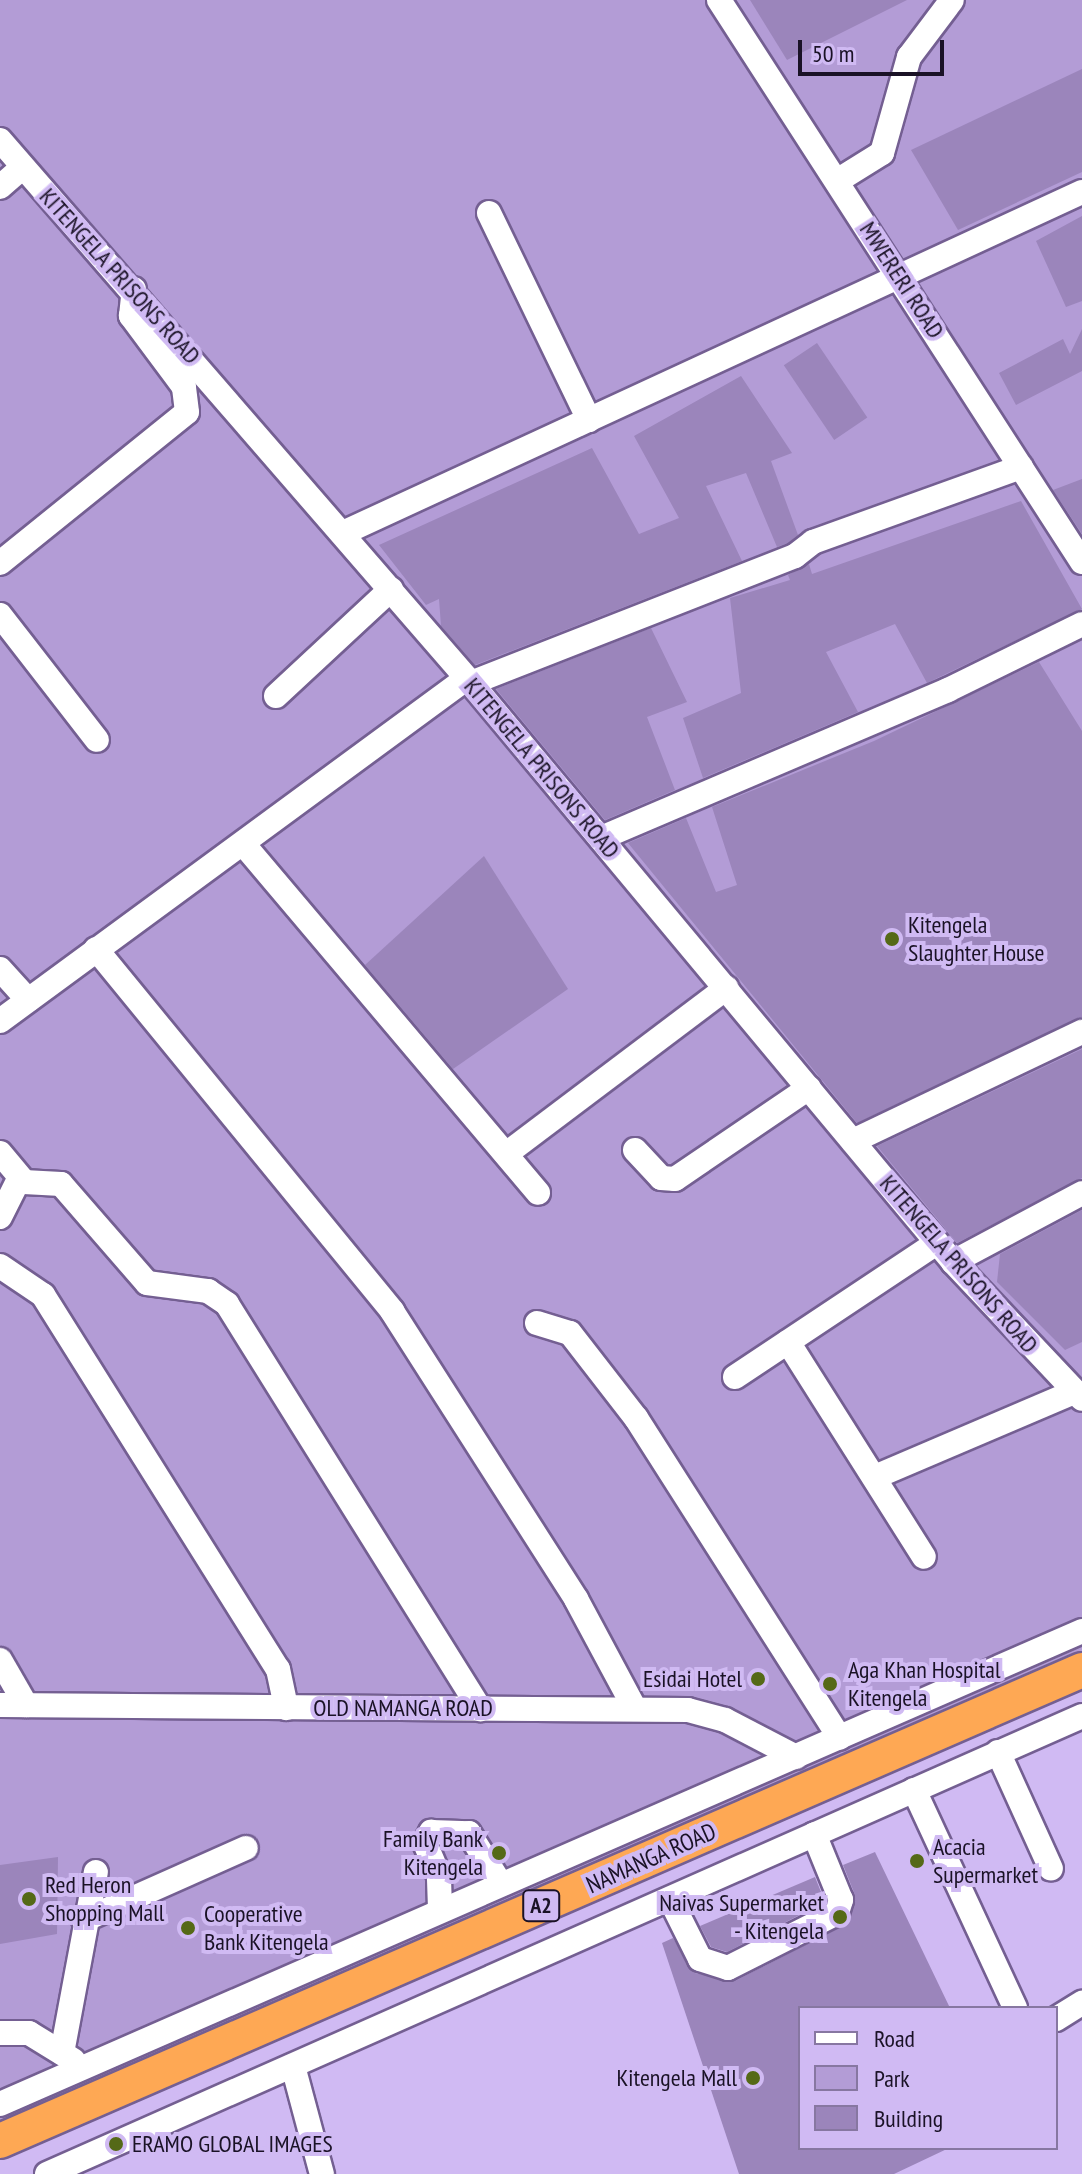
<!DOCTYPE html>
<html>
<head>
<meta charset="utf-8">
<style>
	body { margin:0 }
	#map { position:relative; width:1082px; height:2174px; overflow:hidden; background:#d0baf3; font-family:"PT Sans Narrow",sans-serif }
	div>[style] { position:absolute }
	.green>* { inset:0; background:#b39cd6 }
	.building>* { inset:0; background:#9b85bb; transform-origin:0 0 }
	.roads { filter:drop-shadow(2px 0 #745f92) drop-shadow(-2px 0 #745f92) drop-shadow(0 2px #745f92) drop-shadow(0 -2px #745f92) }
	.minor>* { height:24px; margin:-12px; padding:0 12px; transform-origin:12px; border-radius:12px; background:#fff }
	.highway>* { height:34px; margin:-17px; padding:0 17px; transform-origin:17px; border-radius:17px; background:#fea854 }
	.dots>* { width:22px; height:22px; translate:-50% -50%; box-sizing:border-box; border:4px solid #d0baf3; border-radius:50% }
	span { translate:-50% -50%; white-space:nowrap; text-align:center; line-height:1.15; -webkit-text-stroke:8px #d0baf3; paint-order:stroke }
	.shield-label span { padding:2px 6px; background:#d0baf3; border:2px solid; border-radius:6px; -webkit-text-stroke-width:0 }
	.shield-label { font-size:22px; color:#1a1226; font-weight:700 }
	.street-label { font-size:24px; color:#1a1226 }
	.poi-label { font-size:24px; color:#1a1226 }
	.left { translate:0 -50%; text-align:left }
	.right { translate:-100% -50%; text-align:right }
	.legend { position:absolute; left:798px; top:2006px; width:260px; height:144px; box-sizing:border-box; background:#d0baf3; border:2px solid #8777a1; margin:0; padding:10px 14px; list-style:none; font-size:24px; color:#1a1226 }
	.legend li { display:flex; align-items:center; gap:16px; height:40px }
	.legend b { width:40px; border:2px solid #8777a1 }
	.scale { position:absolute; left:798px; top:40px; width:146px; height:36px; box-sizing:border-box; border:4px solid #1a1226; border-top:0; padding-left:10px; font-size:24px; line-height:28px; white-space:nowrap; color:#1a1226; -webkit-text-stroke:6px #d0baf3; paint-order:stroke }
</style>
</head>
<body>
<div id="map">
	<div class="green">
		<div style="clip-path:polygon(0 0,1082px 0,1082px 1670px,0 2141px)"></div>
	</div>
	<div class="building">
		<div style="clip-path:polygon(750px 0,907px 0,787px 60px)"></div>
		<div style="clip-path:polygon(1082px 69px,1082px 172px,958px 230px,911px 150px)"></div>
		<div style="clip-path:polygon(1082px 216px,1082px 301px,1066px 307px,1036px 241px)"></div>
		<div style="clip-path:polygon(1082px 329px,1082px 371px,1016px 405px,999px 373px,1063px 339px,1070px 354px)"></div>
		<div style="left:817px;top:343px;width:90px;height:40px;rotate:56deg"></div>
		<div style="clip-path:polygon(741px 376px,792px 453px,771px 461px,798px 535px,788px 543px,777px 547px,746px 473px,706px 486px,742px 561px,475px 665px,441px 626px,439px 599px,426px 605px,379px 545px,592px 448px,639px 534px,679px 518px,634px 436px)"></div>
		<div style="clip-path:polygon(1082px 479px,1082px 534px,1053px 490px)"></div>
		<div style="clip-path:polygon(1021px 501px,1082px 609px,927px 683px,895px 624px,826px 652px,858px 712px,703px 778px,683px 718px,741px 693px,730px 598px,790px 580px,788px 575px,809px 564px,812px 574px)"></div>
		<div style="clip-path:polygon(651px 628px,687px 702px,647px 717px,675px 790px,605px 820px,496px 689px)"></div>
		<div style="clip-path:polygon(1039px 662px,1082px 731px,1082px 1017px,857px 1123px,628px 843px,686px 818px,716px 892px,737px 885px,712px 807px,874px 741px)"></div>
		<div style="clip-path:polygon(484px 856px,568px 989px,453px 1069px,365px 965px)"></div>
		<div style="clip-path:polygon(1082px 1049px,1082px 1178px,957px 1243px,877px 1146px)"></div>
		<div style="clip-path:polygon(1082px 1210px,1082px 1342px,1065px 1350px,997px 1282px,1000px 1254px)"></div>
		<div style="clip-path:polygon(875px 1852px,950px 2008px,800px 2008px,800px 2148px,949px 2148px,894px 2174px,739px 2174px,662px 1943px,673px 1938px,695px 1973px,735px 1981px,848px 1923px,855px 1895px,843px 1865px)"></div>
		<div style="clip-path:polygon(58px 1857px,57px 1934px,0 1944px,0 1865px)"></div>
		<div style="clip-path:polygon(815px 1877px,825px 1902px,727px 1952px,711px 1947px,700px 1926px)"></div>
	</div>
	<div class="roads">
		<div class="minor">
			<div style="left:719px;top:0;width:669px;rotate:57.14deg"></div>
			<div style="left:0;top:140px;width:719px;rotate:49.06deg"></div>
			<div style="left:471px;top:683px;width:753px;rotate:50.22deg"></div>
			<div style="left:953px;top:1262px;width:188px;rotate:46.7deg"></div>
			<div style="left:837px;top:181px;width:53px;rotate:-31.9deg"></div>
			<div style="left:882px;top:153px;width:100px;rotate:-74.3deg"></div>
			<div style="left:909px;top:57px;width:71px;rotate:-53deg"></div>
			<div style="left:0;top:187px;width:30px;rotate:-41deg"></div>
			<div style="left:489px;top:213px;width:230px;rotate:64.2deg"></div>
			<div style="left:343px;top:533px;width:814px;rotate:-24.77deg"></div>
			<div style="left:0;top:563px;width:240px;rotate:-38.9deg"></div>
			<div style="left:187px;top:412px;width:25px;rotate:-97deg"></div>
			<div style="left:184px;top:387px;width:89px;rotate:-126.7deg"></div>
			<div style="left:131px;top:316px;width:27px;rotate:-84deg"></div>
			<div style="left:0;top:615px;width:158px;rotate:52.2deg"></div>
			<div style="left:471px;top:683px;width:348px;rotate:-21.4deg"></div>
			<div style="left:795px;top:556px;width:23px;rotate:-38deg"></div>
			<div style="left:813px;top:542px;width:221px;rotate:-19.8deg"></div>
			<div style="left:276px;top:696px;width:157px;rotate:-42.9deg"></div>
			<div style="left:601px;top:838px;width:377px;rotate:-23.1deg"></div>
			<div style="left:948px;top:690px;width:149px;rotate:-26.2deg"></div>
			<div style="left:245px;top:846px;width:454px;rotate:49.8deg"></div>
			<div style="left:96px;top:949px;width:468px;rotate:50.7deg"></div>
			<div style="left:392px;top:1311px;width:342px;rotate:57.4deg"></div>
			<div style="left:576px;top:1599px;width:123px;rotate:61.8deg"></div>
			<div style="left:0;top:969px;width:42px;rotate:47.9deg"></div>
			<div style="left:0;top:1021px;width:579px;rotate:-36.3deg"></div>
			<div style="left:853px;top:1141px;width:254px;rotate:-25.5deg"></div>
			<div style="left:635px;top:1150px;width:38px;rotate:47deg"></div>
			<div style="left:661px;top:1178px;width:14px;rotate:4deg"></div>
			<div style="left:675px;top:1179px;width:162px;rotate:-34.2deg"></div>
			<div style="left:0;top:1153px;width:38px;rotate:50deg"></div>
			<div style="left:24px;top:1182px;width:37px;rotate:3deg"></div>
			<div style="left:61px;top:1184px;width:131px;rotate:49deg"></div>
			<div style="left:147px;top:1283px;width:62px;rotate:7.5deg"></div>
			<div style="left:208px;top:1291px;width:23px;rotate:34deg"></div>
			<div style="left:227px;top:1304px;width:478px;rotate:58deg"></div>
			<div style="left:506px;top:1154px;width:276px;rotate:-37deg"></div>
			<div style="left:0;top:1217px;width:42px;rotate:-63.4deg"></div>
			<div style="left:953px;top:1262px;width:146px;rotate:-28.1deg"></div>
			<div style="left:0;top:1266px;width:52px;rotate:34deg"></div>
			<div style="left:43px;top:1295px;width:442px;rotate:57.9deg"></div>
			<div style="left:278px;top:1669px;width:40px;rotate:78deg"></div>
			<div style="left:537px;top:1323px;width:34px;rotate:17deg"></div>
			<div style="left:570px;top:1333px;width:108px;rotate:52.2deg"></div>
			<div style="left:636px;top:1418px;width:379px;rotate:57.5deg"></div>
			<div style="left:788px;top:1342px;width:254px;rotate:57.7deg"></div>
			<div style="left:735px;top:1377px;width:242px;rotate:-33.6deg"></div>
			<div style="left:877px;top:1476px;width:214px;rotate:-23.1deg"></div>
			<div style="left:0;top:1660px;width:52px;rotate:60deg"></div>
			<div style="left:0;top:1705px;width:688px;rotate:0.42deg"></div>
			<div style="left:688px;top:1710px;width:38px;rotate:15deg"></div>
			<div style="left:725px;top:1720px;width:80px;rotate:27.5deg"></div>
			<div style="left:998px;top:1752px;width:128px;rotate:65.6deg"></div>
			<div style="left:914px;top:1790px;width:240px;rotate:65.1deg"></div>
			<div style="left:670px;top:1899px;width:67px;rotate:63.4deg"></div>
			<div style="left:700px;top:1959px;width:29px;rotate:18deg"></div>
			<div style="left:728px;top:1968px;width:122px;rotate:-26.8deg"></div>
			<div style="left:837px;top:1913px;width:14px;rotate:-73deg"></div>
			<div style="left:841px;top:1900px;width:71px;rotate:-112.2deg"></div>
			<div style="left:440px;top:1908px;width:32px;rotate:-92deg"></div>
			<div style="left:439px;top:1876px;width:36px;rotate:-113deg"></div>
			<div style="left:425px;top:1843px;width:13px;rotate:-61deg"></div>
			<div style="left:431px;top:1832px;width:38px;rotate:2deg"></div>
			<div style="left:469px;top:1833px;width:59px;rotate:58.2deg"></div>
			<div style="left:84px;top:1920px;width:177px;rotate:-24deg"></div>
			<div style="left:1056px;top:2019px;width:31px;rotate:-32deg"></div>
			<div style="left:0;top:2033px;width:29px"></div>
			<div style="left:29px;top:2033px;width:52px;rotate:31.5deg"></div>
			<div style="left:62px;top:2053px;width:184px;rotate:-79.4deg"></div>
			<div style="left:293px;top:2066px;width:112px;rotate:75deg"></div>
			<div style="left:0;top:2104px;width:1181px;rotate:-23.61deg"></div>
			<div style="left:47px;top:2174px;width:1132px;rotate:-23.87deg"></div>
		</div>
		<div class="highway">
			<div style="left:0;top:2141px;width:1180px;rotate:-23.52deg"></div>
		</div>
	</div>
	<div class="dots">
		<div style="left:892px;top:939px;background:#556917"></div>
		<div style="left:758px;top:1679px;background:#556917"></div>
		<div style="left:830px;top:1684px;background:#556917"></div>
		<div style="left:499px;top:1853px;background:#556917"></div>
		<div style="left:917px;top:1861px;background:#556917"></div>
		<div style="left:29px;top:1899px;background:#556917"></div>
		<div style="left:840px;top:1917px;background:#556917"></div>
		<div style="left:188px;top:1928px;background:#556917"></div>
		<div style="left:753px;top:2078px;background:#556917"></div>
		<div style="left:116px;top:2144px;background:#556917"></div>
	</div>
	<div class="shield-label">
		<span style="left:541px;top:1906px">A2</span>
	</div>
	<div class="street-label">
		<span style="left:120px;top:276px;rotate:48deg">KITENGELA PRISONS ROAD</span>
		<span style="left:902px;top:280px;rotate:57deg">MWERERI ROAD</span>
		<span style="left:542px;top:768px;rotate:50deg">KITENGELA PRISONS ROAD</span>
		<span style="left:959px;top:1264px;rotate:49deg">KITENGELA PRISONS ROAD</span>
		<span style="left:403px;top:1708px">OLD NAMANGA ROAD</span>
		<span style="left:651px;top:1858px;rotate:-24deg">NAMANGA ROAD</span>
	</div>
	<div class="poi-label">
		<span class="left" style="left:908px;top:939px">Kitengela<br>Slaughter House</span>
		<span class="left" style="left:848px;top:1684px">Aga Khan Hospital<br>Kitengela</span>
		<span class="right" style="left:742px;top:1679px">Esidai Hotel</span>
		<span class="right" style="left:483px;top:1853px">Family Bank<br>Kitengela</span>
		<span class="left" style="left:933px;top:1861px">Acacia<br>Supermarket</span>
		<span class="left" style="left:45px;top:1899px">Red Heron<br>Shopping Mall</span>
		<span class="right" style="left:824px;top:1917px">Naivas Supermarket<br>- Kitengela</span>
		<span class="left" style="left:204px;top:1928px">Cooperative<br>Bank Kitengela</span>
		<span class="right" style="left:737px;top:2078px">Kitengela Mall</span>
		<span class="left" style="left:132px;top:2144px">ERAMO GLOBAL IMAGES</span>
	</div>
	<ul class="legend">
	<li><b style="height:10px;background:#fff"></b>Road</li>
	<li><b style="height:22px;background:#b39cd6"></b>Park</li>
	<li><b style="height:22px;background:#9b85bb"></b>Building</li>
	</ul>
	<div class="scale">50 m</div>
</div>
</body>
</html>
